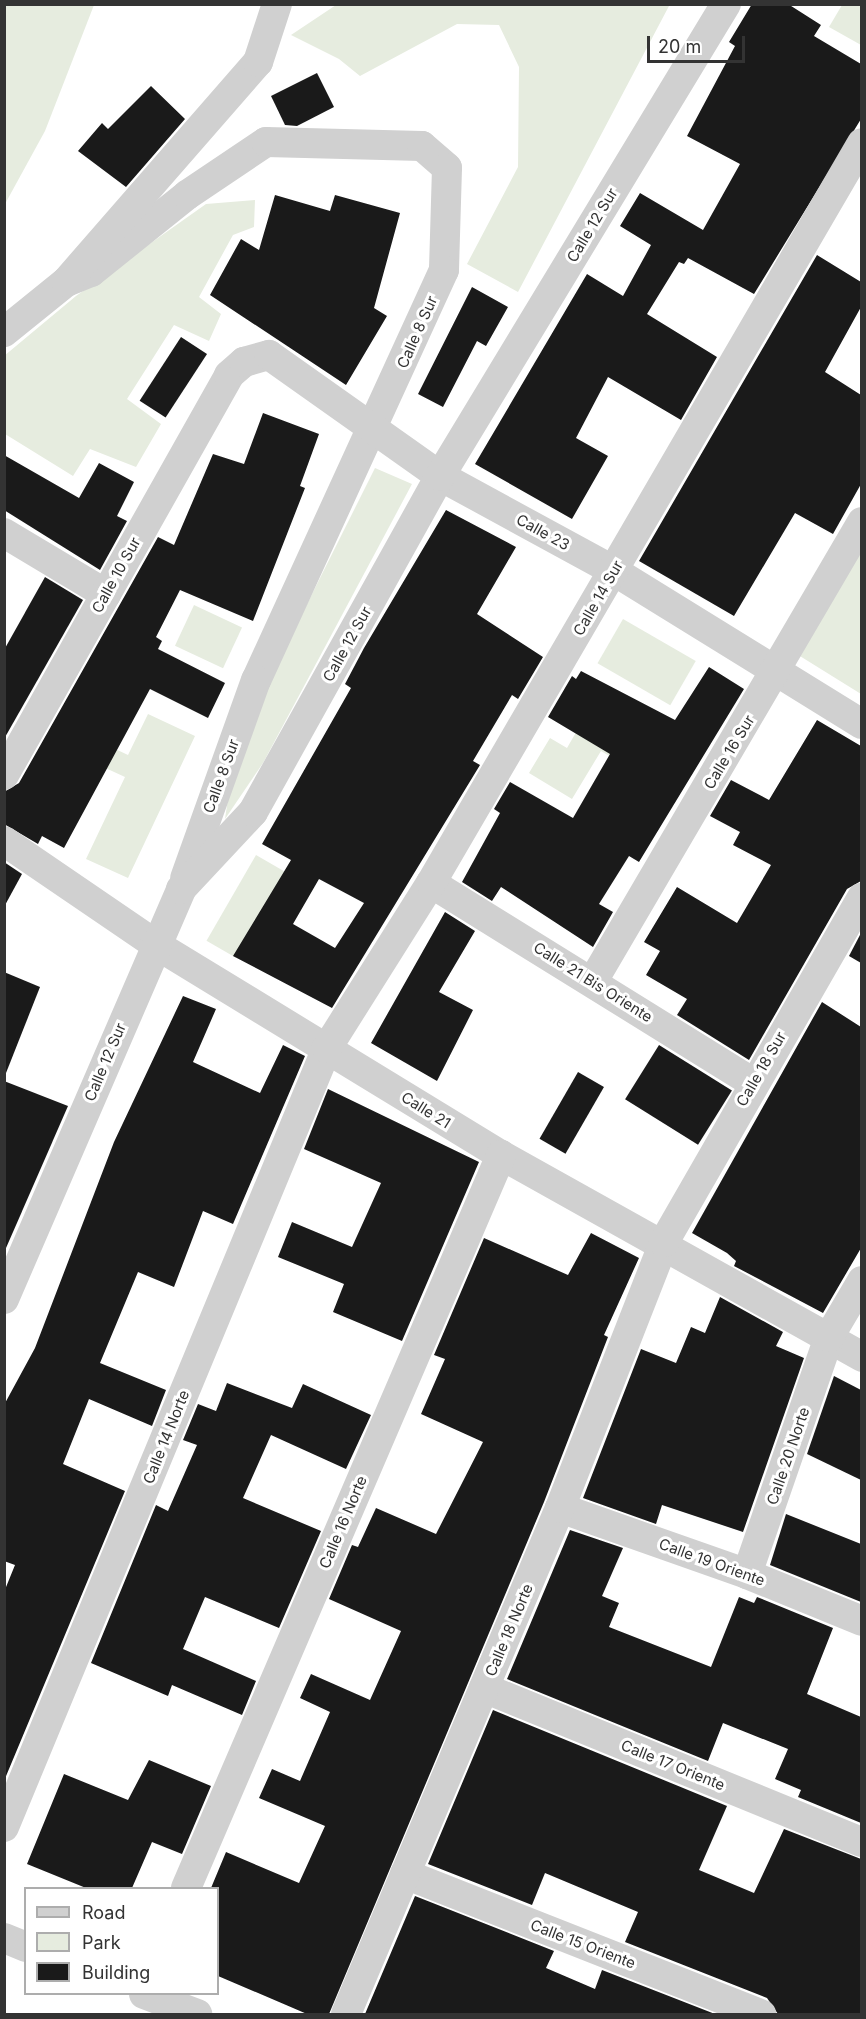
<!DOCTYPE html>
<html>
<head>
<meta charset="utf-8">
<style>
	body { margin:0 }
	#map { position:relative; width:866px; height:2019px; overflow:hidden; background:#fff; font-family:Inter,sans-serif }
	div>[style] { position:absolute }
	.green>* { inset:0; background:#e6ecdf; transform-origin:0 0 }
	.building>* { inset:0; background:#1a1a1a; transform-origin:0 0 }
	.street>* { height:30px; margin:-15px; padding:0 15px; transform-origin:15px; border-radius:15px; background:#d0d0d0 }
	span { translate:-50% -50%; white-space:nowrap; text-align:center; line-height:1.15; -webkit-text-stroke:6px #fff; paint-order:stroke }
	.street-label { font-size:15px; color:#333 }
	.frame { position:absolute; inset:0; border:6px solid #333; pointer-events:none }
	.legend { position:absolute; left:24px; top:1887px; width:195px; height:108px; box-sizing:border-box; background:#fff; border:2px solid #adadad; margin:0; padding:8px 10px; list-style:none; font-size:18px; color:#333 }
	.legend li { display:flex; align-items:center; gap:12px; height:30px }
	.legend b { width:30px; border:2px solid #adadad }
	.scale { position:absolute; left:647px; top:36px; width:98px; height:27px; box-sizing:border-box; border:3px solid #333; border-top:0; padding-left:8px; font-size:18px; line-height:21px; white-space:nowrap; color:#333; -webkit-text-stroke:4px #fff; paint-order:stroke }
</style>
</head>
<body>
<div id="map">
	<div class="green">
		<div style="clip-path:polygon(5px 4px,94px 5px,45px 131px,5px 204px)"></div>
		<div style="clip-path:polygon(336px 5px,669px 6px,518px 292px,467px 264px,518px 167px,519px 67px,499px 25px,457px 24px,360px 76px,339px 59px,291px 35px)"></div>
		<div style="clip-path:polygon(842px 5px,861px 5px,861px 45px,829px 27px)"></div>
		<div style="clip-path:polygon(255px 200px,254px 227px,233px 235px,199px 297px,221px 314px,209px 341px,174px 325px,127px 399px,161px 424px,136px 467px,90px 449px,73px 476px,5px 434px,4px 356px,76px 296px,206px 204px)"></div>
		<div style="clip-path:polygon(375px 468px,412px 484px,263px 763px,225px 819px,230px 785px,266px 686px)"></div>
		<div style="clip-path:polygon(861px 544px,861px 694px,795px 653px)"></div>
		<div style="left:194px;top:605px;width:53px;height:45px;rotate:25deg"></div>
		<div style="left:623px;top:619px;width:84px;height:51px;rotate:30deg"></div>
		<div style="clip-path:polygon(148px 714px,195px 736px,128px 878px,86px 859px,125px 777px,49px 742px,58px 722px,128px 755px)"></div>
		<div style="clip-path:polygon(582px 722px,618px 744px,611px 757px,601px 751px,572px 799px,529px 773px,550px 738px,567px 748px)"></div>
		<div style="left:256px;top:855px;width:34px;height:99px;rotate:30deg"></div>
	</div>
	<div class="building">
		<div style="clip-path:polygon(752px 4px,788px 4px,821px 25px,814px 36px,861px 64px,861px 119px,754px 294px,688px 258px,684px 264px,679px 262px,647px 314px,717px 357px,681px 420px,608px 377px,576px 438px,608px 456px,572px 519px,475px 464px,587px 274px,623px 296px,651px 245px,620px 226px,640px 193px,703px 230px,740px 164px,687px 136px,735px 46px,729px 42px)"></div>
		<div style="clip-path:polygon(317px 73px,334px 107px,297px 126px,285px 125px,271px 96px)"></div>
		<div style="clip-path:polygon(151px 86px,185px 119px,126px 187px,78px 151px,102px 123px,108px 129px)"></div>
		<div style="clip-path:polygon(275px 195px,330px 211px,335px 195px,400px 213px,374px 308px,387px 316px,346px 385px,210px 295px,241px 239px,259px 250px)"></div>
		<div style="clip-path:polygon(817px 255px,861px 282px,861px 307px,825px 372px,861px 395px,861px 484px,833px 534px,795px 513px,734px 616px,639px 561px)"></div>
		<div style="clip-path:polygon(472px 287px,508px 307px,486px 346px,477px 341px,443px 407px,418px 394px)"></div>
		<div style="left:181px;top:337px;width:31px;height:76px;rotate:33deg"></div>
		<div style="clip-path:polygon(263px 413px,319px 434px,300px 486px,305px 488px,253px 621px,180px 590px,156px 637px,162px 641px,158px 649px,225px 683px,208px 718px,150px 689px,64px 848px,42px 836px,38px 844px,4px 824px,4px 792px,19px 783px,158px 537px,174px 545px,213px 454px,244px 464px)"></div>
		<div style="clip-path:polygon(4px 455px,79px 498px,99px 463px,134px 482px,117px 516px,127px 521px,100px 570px,4px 510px)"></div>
		<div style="clip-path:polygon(evenodd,446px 510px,516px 547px,477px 614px,543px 657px,518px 699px,512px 695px,473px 761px,480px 765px,332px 1008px,233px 956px,291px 860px,262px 844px,351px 688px,345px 684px,364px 648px,446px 510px,319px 879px,364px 903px,335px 948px,293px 924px,319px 879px)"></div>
		<div style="clip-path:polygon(45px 577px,83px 600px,4px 739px,4px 650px)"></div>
		<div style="clip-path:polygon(709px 667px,744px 689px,639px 862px,629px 856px,599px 904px,613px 912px,593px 947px,501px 887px,492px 901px,462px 882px,500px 813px,494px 809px,510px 782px,573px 818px,610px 754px,548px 717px,572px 676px,576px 679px,581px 671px,675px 720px)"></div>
		<div style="clip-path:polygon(817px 720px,861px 746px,861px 881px,847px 889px,749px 1060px,677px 1015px,687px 999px,646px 975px,660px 951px,644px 942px,677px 887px,737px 923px,771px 865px,733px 845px,740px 832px,710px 816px,731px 780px,769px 800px)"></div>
		<div style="clip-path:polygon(4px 862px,22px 874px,4px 907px)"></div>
		<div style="clip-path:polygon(445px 912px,475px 931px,439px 992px,473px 1010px,437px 1081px,371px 1043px)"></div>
		<div style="clip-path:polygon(861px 933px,861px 963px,849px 956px)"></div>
		<div style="clip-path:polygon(4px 972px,40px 987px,6px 1073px,4px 1073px)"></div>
		<div style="clip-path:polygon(183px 996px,216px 1009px,193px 1062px,260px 1093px,283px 1045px,305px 1056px,233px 1224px,203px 1211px,174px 1287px,138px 1272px,100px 1363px,166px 1390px,152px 1426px,89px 1399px,63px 1464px,125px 1491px,4px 1781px,4px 1592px,15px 1565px,4px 1561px,4px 1405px,35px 1348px,114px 1142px)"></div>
		<div style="clip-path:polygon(822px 1002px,861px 1027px,861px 1248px,823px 1313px,734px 1266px,736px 1261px,727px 1253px,692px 1233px)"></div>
		<div style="left:659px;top:1045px;width:86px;height:64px;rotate:32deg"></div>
		<div style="left:578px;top:1072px;width:30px;height:77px;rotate:30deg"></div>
		<div style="clip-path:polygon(4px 1081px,68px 1106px,6px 1248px,4px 1248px)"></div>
		<div style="clip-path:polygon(328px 1089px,479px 1162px,402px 1341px,333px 1312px,344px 1284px,278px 1257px,292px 1222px,352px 1247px,381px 1183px,304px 1149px)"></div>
		<div style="clip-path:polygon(591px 1233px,639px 1258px,604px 1335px,608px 1337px,544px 1502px,329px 2014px,307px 2014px,218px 1976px,218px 1888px,211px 1888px,226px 1852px,299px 1883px,325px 1826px,259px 1798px,272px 1769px,300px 1781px,330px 1712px,300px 1698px,311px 1674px,370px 1700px,401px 1631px,329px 1599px,352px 1545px,358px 1547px,376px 1508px,436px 1534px,483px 1442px,421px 1414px,445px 1359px,434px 1355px,484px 1238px,568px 1275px)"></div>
		<div style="clip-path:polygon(720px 1297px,783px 1332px,776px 1346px,804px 1358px,743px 1532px,662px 1505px,656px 1524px,583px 1498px,641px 1349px,676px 1363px,691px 1327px,705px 1333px)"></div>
		<div style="clip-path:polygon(834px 1376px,861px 1390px,861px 1480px,807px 1454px)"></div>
		<div style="clip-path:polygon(227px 1383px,292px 1408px,303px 1384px,371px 1415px,346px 1469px,271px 1435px,243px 1498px,321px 1531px,279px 1628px,205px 1597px,183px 1649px,256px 1681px,242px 1715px,172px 1685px,168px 1696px,91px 1663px,156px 1505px,168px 1511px,197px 1445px,183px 1440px,198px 1404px,216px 1411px)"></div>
		<div style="clip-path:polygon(786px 1514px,861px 1544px,861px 1602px,770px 1565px)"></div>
		<div style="clip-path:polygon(570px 1530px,623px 1548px,602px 1596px,619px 1603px,609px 1627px,711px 1667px,739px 1597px,754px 1603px,757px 1597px,833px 1628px,807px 1694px,861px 1717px,861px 1823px,798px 1797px,801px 1790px,775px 1779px,788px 1749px,723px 1723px,708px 1761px,507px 1679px)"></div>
		<div style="clip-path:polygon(493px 1710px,727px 1806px,699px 1870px,754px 1893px,784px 1829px,861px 1859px,861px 2014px,778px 2014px,767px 1998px,625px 1942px,638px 1912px,545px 1873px,532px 1905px,428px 1864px)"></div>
		<div style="clip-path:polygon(149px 1760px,211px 1786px,182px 1854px,152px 1842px,132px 1888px,86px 1888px,27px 1864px,64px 1774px,128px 1800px)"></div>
		<div style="clip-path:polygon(415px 1896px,554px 1951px,546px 1968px,595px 1989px,602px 1970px,715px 2014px,365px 2014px)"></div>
	</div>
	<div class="street">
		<div style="left:66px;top:282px;width:27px;rotate:-22deg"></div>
		<div style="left:91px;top:272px;width:123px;rotate:-38.7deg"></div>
		<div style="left:187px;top:195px;width:95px;rotate:-33.9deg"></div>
		<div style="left:266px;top:142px;width:156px;rotate:1.5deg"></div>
		<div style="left:422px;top:146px;width:33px;rotate:41deg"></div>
		<div style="left:447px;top:168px;width:102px;rotate:91.7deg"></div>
		<div style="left:444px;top:270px;width:451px;rotate:114.6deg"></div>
		<div style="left:256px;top:680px;width:210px;rotate:109.7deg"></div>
		<div style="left:4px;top:332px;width:80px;rotate:-38.9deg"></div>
		<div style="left:66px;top:282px;width:292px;rotate:-48.9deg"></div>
		<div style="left:258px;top:62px;width:61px;rotate:-71.9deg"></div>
		<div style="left:4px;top:533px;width:119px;rotate:30.9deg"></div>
		<div style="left:4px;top:775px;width:459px;rotate:-60.6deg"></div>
		<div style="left:229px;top:375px;width:20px;rotate:-41deg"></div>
		<div style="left:244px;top:362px;width:26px;rotate:-16deg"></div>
		<div style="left:269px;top:355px;width:209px;rotate:35.3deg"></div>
		<div style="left:440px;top:476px;width:198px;rotate:28.6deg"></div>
		<div style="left:614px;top:571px;width:291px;rotate:31.7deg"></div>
		<div style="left:4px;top:841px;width:183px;rotate:34.3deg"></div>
		<div style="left:155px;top:944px;width:405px;rotate:31.4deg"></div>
		<div style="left:501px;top:1155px;width:414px;rotate:29.2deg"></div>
		<div style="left:431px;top:883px;width:378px;rotate:31.8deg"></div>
		<div style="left:593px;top:981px;width:532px;rotate:-59.63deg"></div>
		<div style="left:4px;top:1299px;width:447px;rotate:-66.6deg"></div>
		<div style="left:181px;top:889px;width:105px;rotate:-46.9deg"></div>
		<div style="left:253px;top:812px;width:385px;rotate:-60.9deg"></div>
		<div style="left:440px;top:476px;width:552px;rotate:-58.79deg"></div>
		<div style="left:560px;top:1508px;width:198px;rotate:19.4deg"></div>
		<div style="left:747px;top:1574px;width:124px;rotate:22.2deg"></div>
		<div style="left:747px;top:1574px;width:251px;rotate:-70.9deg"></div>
		<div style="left:829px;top:1337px;width:65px;rotate:-59.5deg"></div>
		<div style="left:484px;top:1688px;width:408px;rotate:22.2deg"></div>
		<div style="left:4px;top:1827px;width:843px;rotate:-67.48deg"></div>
		<div style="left:327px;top:1048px;width:195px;rotate:-57.8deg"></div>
		<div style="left:431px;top:883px;width:856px;rotate:-59.78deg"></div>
		<div style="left:405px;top:1874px;width:383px;rotate:21.5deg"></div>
		<div style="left:186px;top:1888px;width:798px;rotate:-66.74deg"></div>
		<div style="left:4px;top:1938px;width:24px;rotate:22deg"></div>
		<div style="left:144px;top:1994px;width:57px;rotate:20.7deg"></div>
		<div style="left:346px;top:2014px;width:549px;rotate:-67.08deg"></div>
		<div style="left:560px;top:1508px;width:286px;rotate:-68.6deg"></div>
		<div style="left:664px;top:1242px;width:397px;rotate:-60.1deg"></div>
	</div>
	<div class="street-label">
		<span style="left:592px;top:225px;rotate:-59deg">Calle 12 Sur</span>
		<span style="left:417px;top:332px;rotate:-66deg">Calle 8 Sur</span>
		<span style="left:543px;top:532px;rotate:29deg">Calle 23</span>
		<span style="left:116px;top:575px;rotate:-61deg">Calle 10 Sur</span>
		<span style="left:598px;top:598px;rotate:-60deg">Calle 14 Sur</span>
		<span style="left:347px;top:644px;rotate:-61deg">Calle 12 Sur</span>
		<span style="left:729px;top:752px;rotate:-59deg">Calle 16 Sur</span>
		<span style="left:221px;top:776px;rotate:-70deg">Calle 8 Sur</span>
		<span style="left:593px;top:982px;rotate:32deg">Calle 21 Bis Oriente</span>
		<span style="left:105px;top:1062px;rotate:-67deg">Calle 12 Sur</span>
		<span style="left:761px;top:1069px;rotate:-60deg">Calle 18 Sur</span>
		<span style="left:426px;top:1110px;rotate:32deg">Calle 21</span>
		<span style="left:166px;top:1437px;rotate:-68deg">Calle 14 Norte</span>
		<span style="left:788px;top:1456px;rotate:-71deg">Calle 20 Norte</span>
		<span style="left:343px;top:1522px;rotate:-67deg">Calle 16 Norte</span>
		<span style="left:712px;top:1562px;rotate:20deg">Calle 19 Oriente</span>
		<span style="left:509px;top:1630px;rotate:-67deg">Calle 18 Norte</span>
		<span style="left:673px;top:1765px;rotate:22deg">Calle 17 Oriente</span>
		<span style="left:583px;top:1944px;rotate:21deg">Calle 15 Oriente</span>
	</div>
	<div class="frame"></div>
	<ul class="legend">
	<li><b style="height:8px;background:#d0d0d0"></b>Road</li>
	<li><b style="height:16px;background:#e6ecdf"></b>Park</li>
	<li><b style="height:16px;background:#1a1a1a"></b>Building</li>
	</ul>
	<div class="scale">20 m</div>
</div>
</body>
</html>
